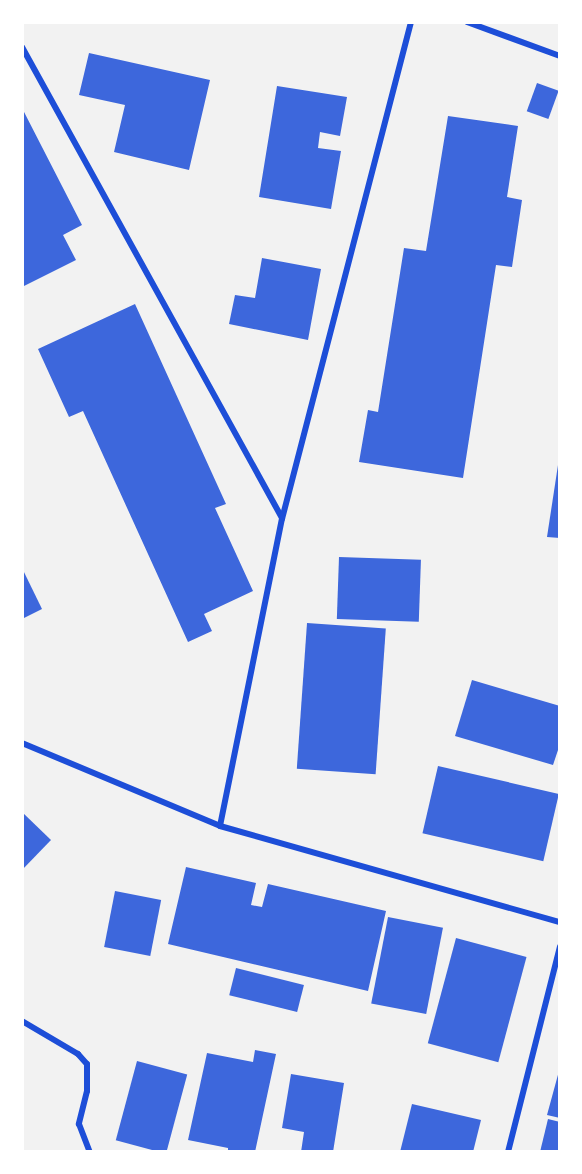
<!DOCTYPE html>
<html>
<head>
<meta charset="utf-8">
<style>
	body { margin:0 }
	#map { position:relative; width:582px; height:1174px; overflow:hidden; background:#f2f2f2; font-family:Cabin,sans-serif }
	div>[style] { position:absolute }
	.building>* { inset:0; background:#3d67dc; transform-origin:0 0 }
	.minor>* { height:6px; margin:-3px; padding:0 3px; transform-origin:3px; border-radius:3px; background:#1d4ed8 }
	span { translate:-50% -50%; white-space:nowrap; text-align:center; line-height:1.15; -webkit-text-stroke:4.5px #fff; paint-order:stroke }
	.frame { position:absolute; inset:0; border:24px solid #fff; pointer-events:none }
</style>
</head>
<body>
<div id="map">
	<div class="building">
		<div style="clip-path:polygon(89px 53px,210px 80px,189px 170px,114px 152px,125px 105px,79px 95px)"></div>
		<div style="left:537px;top:83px;width:23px;height:30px;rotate:20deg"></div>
		<div style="clip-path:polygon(277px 86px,347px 97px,340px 136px,320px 132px,318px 148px,341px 151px,331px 209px,259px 197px)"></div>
		<div style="clip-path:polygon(22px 108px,82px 225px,63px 235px,76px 260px,22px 287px)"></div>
		<div style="clip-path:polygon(448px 116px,518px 126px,507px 197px,522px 200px,512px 267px,496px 265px,463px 478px,359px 462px,368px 410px,378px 412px,404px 248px,426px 251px)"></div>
		<div style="clip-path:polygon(262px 258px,321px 269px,308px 340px,229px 324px,235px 295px,255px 298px)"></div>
		<div style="clip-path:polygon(135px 304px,226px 504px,215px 508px,253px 591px,204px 614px,212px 631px,188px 642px,83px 411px,69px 417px,38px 349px)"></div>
		<div style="clip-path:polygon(558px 465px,560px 465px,560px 538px,547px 537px)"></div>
		<div style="left:339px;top:557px;width:82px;height:62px;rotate:2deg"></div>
		<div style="clip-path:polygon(22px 568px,42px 609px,22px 619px)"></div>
		<div style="left:307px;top:623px;width:79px;height:146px;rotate:4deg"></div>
		<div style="clip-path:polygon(472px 680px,560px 706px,560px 744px,553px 765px,455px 736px)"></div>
		<div style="left:438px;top:766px;width:124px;height:69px;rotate:13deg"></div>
		<div style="clip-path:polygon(22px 812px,51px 840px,22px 870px)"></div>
		<div style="clip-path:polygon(186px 867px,256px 883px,251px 905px,262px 907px,268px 884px,386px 911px,368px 991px,168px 944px)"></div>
		<div style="left:115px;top:891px;width:47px;height:57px;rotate:11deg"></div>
		<div style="left:388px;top:917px;width:56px;height:88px;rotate:11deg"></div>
		<div style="left:456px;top:938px;width:73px;height:109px;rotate:15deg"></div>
		<div style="left:236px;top:968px;width:70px;height:28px;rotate:14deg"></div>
		<div style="clip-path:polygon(255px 1050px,276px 1054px,255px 1152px,228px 1152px,228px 1148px,188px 1140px,207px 1053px,253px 1062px)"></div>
		<div style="left:137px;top:1061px;width:52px;height:82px;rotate:15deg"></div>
		<div style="clip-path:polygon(559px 1071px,560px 1071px,560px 1118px,547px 1115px)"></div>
		<div style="clip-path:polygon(291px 1074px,344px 1083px,333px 1152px,301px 1152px,304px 1132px,282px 1128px)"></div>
		<div style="clip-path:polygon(412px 1104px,481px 1120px,473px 1152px,400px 1152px)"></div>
		<div style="clip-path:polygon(548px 1119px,560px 1122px,560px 1152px,540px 1152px)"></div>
	</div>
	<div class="minor">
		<div style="left:467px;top:22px;width:99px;rotate:20.1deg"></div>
		<div style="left:22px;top:47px;width:538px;rotate:61.1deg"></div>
		<div style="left:22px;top:743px;width:215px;rotate:22.7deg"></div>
		<div style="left:220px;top:826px;width:353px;rotate:15.8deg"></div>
		<div style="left:220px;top:826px;width:313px;rotate:-78.6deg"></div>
		<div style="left:282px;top:519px;width:513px;rotate:-75.45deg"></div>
		<div style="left:22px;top:1021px;width:65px;rotate:30.5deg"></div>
		<div style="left:78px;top:1054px;width:13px;rotate:48deg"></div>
		<div style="left:87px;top:1064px;width:27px;rotate:90deg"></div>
		<div style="left:87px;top:1091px;width:34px;rotate:104deg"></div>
		<div style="left:79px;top:1124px;width:30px;rotate:69deg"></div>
		<div style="left:508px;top:1152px;width:212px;rotate:-75.8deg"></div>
	</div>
	<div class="frame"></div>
</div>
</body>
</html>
